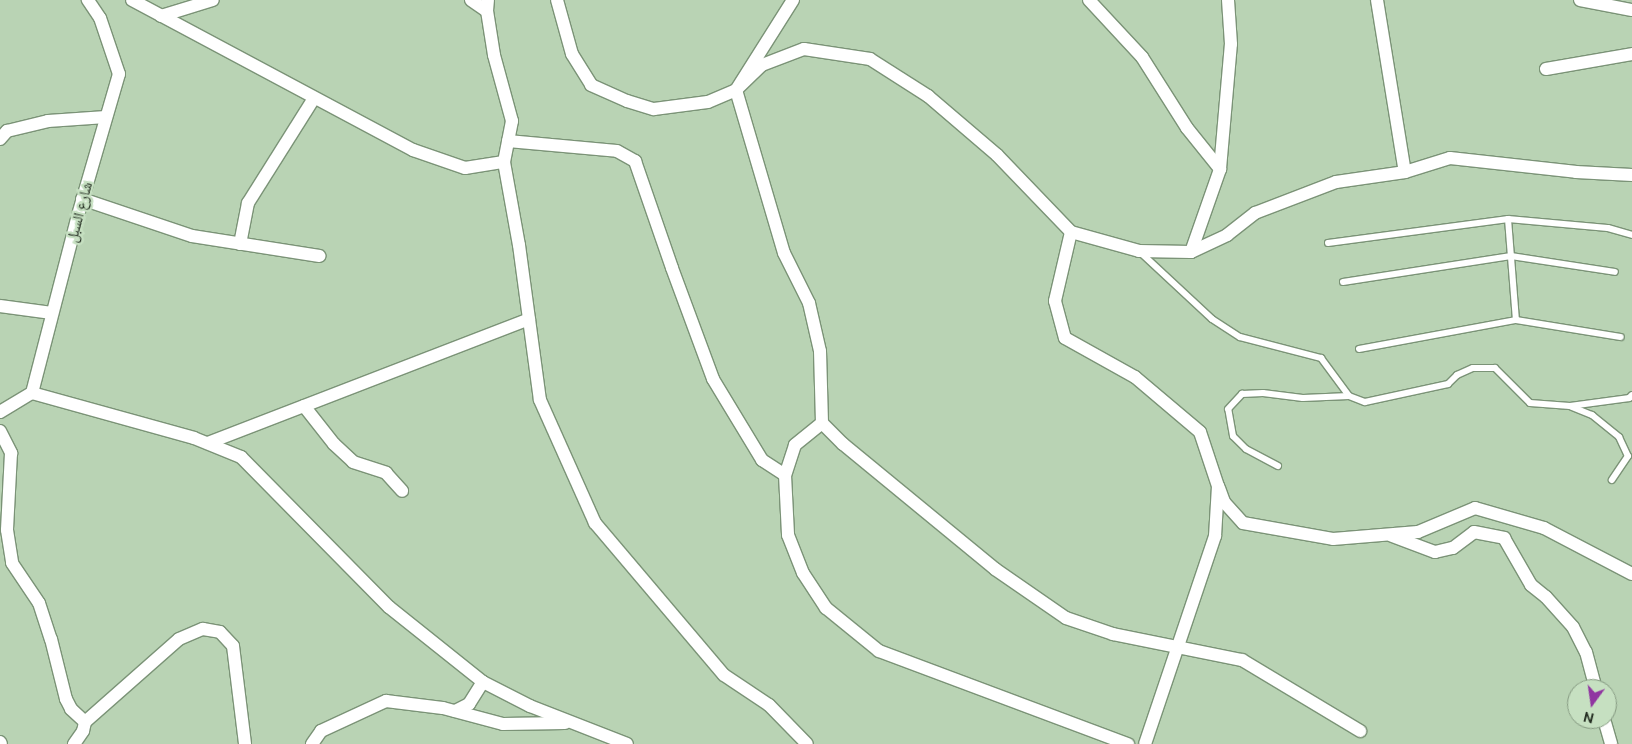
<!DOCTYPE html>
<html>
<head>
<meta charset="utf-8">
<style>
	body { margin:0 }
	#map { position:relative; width:1632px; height:744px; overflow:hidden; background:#b9d3b4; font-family:Ubuntu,"Noto Naskh Arabic",sans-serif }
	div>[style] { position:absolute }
	.roads { filter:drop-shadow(1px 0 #7b9377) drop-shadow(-1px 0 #7b9377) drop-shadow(0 1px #7b9377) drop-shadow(0 -1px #7b9377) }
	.service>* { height:6px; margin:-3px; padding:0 3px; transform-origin:3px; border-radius:3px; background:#fff }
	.minor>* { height:12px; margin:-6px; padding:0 6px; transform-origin:6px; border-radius:6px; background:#fff }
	span { translate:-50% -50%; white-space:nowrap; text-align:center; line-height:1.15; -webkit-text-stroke:5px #c6e0c1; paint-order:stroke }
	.street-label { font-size:15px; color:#242e22 }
	.north { position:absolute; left:1567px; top:679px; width:50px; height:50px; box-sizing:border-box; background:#c6e0c1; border:1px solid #859981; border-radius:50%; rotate:194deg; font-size:14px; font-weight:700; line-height:20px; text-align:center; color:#242e22 }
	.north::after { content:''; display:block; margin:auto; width:18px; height:22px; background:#9035a1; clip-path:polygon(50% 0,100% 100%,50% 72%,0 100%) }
</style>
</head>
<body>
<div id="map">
	<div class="roads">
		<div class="service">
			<div style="left:1508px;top:219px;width:101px;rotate:85.5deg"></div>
			<div style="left:1516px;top:320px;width:106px;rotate:9.2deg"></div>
			<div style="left:1328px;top:243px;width:182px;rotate:-7.6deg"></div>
			<div style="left:1508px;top:219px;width:100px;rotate:5.1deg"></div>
			<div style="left:1608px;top:228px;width:25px;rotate:16deg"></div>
			<div style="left:1140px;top:252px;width:98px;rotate:42.9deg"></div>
			<div style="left:1212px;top:319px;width:33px;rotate:33deg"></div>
			<div style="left:1240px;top:337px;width:84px;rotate:14.5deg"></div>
			<div style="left:1321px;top:358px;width:47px;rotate:53.6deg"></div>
			<div style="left:1349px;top:396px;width:17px;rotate:21deg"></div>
			<div style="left:1365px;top:402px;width:85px;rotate:-12.2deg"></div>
			<div style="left:1448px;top:384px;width:13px;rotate:-45deg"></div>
			<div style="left:1457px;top:375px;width:17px;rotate:-24deg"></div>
			<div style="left:1473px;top:368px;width:22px"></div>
			<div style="left:1495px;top:368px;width:49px;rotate:45deg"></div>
			<div style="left:1530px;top:403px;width:40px;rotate:4.3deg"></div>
			<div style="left:1570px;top:406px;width:60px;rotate:-7.7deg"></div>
			<div style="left:1629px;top:398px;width:4px;rotate:-45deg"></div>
			<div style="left:1343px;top:282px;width:170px;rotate:-8.8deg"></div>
			<div style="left:1511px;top:256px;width:105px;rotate:8.7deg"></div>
			<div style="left:1359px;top:349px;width:160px;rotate:-10.5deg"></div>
			<div style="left:1572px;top:407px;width:22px;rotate:22deg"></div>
			<div style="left:1592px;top:415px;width:35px;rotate:39deg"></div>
			<div style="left:1619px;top:437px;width:21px;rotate:65deg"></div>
			<div style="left:1628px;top:456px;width:29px;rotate:124deg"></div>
			<div style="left:1278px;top:466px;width:36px;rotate:-152deg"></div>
			<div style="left:1246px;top:449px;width:18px;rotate:-135deg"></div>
			<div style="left:1233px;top:436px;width:27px;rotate:-100deg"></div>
			<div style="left:1228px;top:409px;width:21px;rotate:-47deg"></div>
			<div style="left:1242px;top:394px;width:21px;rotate:-3deg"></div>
			<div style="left:1263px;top:393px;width:40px;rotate:7.1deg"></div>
			<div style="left:1303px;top:398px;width:46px;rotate:-2.5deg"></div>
		</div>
		<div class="minor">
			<div style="left:132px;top:0;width:319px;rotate:28.1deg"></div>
			<div style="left:413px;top:150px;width:55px;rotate:19.1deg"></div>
			<div style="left:465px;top:168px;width:39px;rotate:-9deg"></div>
			<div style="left:504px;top:162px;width:42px;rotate:-79deg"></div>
			<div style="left:512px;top:121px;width:68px;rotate:-105.3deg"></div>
			<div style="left:494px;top:55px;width:45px;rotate:-99deg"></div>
			<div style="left:487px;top:11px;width:11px;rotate:-85deg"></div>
			<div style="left:471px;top:0;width:19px;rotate:35deg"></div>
			<div style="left:557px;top:0;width:56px;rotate:74.5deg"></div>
			<div style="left:572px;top:54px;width:36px;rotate:58deg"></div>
			<div style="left:591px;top:85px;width:39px;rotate:24deg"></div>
			<div style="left:627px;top:101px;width:28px;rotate:17deg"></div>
			<div style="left:654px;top:109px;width:54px;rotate:-7.4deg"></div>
			<div style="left:708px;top:102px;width:30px;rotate:-23deg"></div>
			<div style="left:736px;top:90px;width:36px;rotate:-44deg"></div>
			<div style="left:762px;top:65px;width:45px;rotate:-20.9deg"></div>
			<div style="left:804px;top:49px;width:67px;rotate:8.6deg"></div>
			<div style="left:870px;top:59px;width:69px;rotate:32.5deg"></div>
			<div style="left:928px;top:96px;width:91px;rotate:40.5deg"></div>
			<div style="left:997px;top:155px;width:107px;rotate:46.1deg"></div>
			<div style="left:1071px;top:232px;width:71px;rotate:103.1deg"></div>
			<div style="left:1055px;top:301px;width:38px;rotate:75deg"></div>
			<div style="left:1065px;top:338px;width:80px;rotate:29.1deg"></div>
			<div style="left:1135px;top:377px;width:85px;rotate:40.2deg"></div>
			<div style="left:1200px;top:432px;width:57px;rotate:71.6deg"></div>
			<div style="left:1218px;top:486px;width:50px;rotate:93.4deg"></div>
			<div style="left:1215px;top:536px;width:219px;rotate:108.6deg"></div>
			<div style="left:793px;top:0;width:107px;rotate:122.3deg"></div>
			<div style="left:736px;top:90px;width:170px;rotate:73.6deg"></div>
			<div style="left:784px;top:253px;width:56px;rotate:63.4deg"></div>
			<div style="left:809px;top:303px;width:49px;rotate:77.1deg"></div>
			<div style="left:820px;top:351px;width:72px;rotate:88.4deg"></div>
			<div style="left:822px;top:423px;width:30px;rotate:45deg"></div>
			<div style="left:843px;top:444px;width:197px;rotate:39.4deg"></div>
			<div style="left:995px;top:569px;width:86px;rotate:34.6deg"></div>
			<div style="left:1066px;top:618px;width:50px;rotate:18.8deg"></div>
			<div style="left:1113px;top:634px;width:132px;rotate:11.4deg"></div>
			<div style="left:1242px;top:660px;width:138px;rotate:31deg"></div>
			<div style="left:1089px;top:0;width:78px;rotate:47.1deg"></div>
			<div style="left:1142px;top:57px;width:84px;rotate:57.6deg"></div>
			<div style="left:1187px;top:128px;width:53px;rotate:51.2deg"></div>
			<div style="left:1377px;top:0;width:174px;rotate:80.8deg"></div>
			<div style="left:1580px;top:0;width:53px;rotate:10.9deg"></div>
			<div style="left:161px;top:16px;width:54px;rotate:-17.1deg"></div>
			<div style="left:1546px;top:69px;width:87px;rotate:-9.9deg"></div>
			<div style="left:0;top:139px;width:11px;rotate:-49deg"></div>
			<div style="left:7px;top:131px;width:42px;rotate:-13.7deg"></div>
			<div style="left:48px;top:121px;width:58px;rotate:-3.9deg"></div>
			<div style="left:508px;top:141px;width:109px;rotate:5.2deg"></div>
			<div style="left:617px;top:151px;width:21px;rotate:29deg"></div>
			<div style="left:635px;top:161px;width:113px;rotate:70.9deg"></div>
			<div style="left:672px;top:268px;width:118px;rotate:69.7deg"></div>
			<div style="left:713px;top:379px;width:95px;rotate:58.8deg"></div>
			<div style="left:762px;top:460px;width:27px;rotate:33deg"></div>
			<div style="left:504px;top:162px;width:84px;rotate:79.8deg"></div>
			<div style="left:519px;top:245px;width:156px;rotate:82.3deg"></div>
			<div style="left:540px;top:400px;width:135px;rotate:65.9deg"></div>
			<div style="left:595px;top:523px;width:199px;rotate:49.7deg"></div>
			<div style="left:724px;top:675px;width:54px;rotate:33.7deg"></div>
			<div style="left:769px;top:705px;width:54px;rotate:45.7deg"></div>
			<div style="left:82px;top:199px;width:116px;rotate:18.6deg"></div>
			<div style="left:192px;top:236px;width:129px;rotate:8.9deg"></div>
			<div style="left:1071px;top:232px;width:71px;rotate:15.6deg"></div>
			<div style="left:1139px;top:251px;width:52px;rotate:1.1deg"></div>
			<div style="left:1191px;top:252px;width:40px;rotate:-25deg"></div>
			<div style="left:1227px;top:235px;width:36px;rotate:-38deg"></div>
			<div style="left:1255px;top:213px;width:87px;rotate:-20.9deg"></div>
			<div style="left:1336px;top:182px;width:70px;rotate:-8.2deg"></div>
			<div style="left:1405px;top:172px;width:47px;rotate:-17.3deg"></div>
			<div style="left:1450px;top:158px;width:127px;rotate:6.3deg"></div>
			<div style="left:1576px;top:172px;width:56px;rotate:3.1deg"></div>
			<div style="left:240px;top:244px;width:42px;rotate:-79deg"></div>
			<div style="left:248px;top:203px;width:124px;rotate:-57.8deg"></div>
			<div style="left:1191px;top:252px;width:88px;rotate:-70.7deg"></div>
			<div style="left:1220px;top:169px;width:125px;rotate:-85deg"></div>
			<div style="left:1231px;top:44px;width:44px;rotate:-93.9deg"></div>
			<div style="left:0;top:306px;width:52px;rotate:7.7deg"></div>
			<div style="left:32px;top:393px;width:168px;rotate:15.5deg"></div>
			<div style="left:194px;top:438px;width:51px;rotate:22deg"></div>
			<div style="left:241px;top:457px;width:211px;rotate:45.4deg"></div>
			<div style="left:389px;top:607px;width:120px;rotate:38.6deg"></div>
			<div style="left:483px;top:682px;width:53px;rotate:27.1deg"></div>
			<div style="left:530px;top:706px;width:104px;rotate:21.4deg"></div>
			<div style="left:304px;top:406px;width:48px;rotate:51.7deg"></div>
			<div style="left:334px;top:444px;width:26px;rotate:43deg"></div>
			<div style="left:353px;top:462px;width:35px;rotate:18deg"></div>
			<div style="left:386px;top:473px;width:24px;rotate:48deg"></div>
			<div style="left:0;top:412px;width:37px;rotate:-31deg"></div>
			<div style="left:32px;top:393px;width:184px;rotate:-75.5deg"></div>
			<div style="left:78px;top:215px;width:147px;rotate:-73.8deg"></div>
			<div style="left:119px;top:74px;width:59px;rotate:-108.7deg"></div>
			<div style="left:100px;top:18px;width:22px;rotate:-124deg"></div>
			<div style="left:822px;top:423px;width:35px;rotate:141deg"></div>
			<div style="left:795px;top:445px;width:32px;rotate:108deg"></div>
			<div style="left:785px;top:475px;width:60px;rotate:87.1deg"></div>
			<div style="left:788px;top:535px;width:41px;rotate:68.5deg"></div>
			<div style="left:803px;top:573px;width:42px;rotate:56.7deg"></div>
			<div style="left:826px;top:608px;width:68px;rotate:39.1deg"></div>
			<div style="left:879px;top:651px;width:266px;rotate:20.5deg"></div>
			<div style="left:0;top:431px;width:25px;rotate:63deg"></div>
			<div style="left:11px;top:453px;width:77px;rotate:93deg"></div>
			<div style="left:7px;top:530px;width:33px;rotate:81deg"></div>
			<div style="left:12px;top:563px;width:48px;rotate:56deg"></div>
			<div style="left:39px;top:603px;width:38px;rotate:72deg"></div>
			<div style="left:51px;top:639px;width:62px;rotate:76deg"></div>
			<div style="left:66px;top:699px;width:11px;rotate:63deg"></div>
			<div style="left:71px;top:709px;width:19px;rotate:43deg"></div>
			<div style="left:85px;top:722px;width:125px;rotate:-41.4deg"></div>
			<div style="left:179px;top:639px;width:26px;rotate:-23deg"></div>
			<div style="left:203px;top:629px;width:17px;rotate:10deg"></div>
			<div style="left:220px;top:632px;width:19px;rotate:47deg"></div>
			<div style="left:233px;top:646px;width:99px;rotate:83deg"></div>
			<div style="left:208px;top:443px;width:344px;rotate:-21.1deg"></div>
			<div style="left:1219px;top:488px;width:15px;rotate:70deg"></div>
			<div style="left:1224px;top:502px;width:28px;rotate:48deg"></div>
			<div style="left:1243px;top:523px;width:91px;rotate:10.1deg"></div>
			<div style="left:1333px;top:539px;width:85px;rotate:-4.7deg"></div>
			<div style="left:1418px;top:532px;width:62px;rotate:-22.8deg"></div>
			<div style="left:1475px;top:508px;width:72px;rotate:16.2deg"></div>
			<div style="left:1544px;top:528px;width:99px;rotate:27.6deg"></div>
			<div style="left:1392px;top:536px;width:46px;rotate:20.4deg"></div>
			<div style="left:1435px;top:552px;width:18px;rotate:-13deg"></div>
			<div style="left:1453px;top:548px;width:26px;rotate:-37deg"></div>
			<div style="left:1474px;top:532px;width:31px;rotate:11deg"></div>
			<div style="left:1504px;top:538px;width:54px;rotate:60.1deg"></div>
			<div style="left:1531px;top:585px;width:19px;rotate:39deg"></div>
			<div style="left:1546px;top:597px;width:40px;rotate:48deg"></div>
			<div style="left:1573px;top:627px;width:28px;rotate:63deg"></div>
			<div style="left:1586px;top:652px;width:38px;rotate:75deg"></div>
			<div style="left:455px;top:711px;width:16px;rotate:-27deg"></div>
			<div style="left:469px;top:704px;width:26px;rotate:-58deg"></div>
			<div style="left:1604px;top:719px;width:26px;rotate:74deg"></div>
			<div style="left:0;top:742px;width:2px;rotate:63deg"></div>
			<div style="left:74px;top:744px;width:16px;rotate:-55deg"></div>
			<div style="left:83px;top:731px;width:9px;rotate:-77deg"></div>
			<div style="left:312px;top:744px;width:16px;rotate:-55deg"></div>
			<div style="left:321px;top:731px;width:72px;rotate:-24.8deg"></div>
			<div style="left:386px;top:701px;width:57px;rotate:7deg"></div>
			<div style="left:443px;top:708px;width:62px;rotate:14.9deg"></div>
			<div style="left:503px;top:724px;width:62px;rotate:-0.9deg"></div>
		</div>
	</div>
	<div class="street-label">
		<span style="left:79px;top:212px;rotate:-75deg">شارع السبل</span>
	</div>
	<div class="north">N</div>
</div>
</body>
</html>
